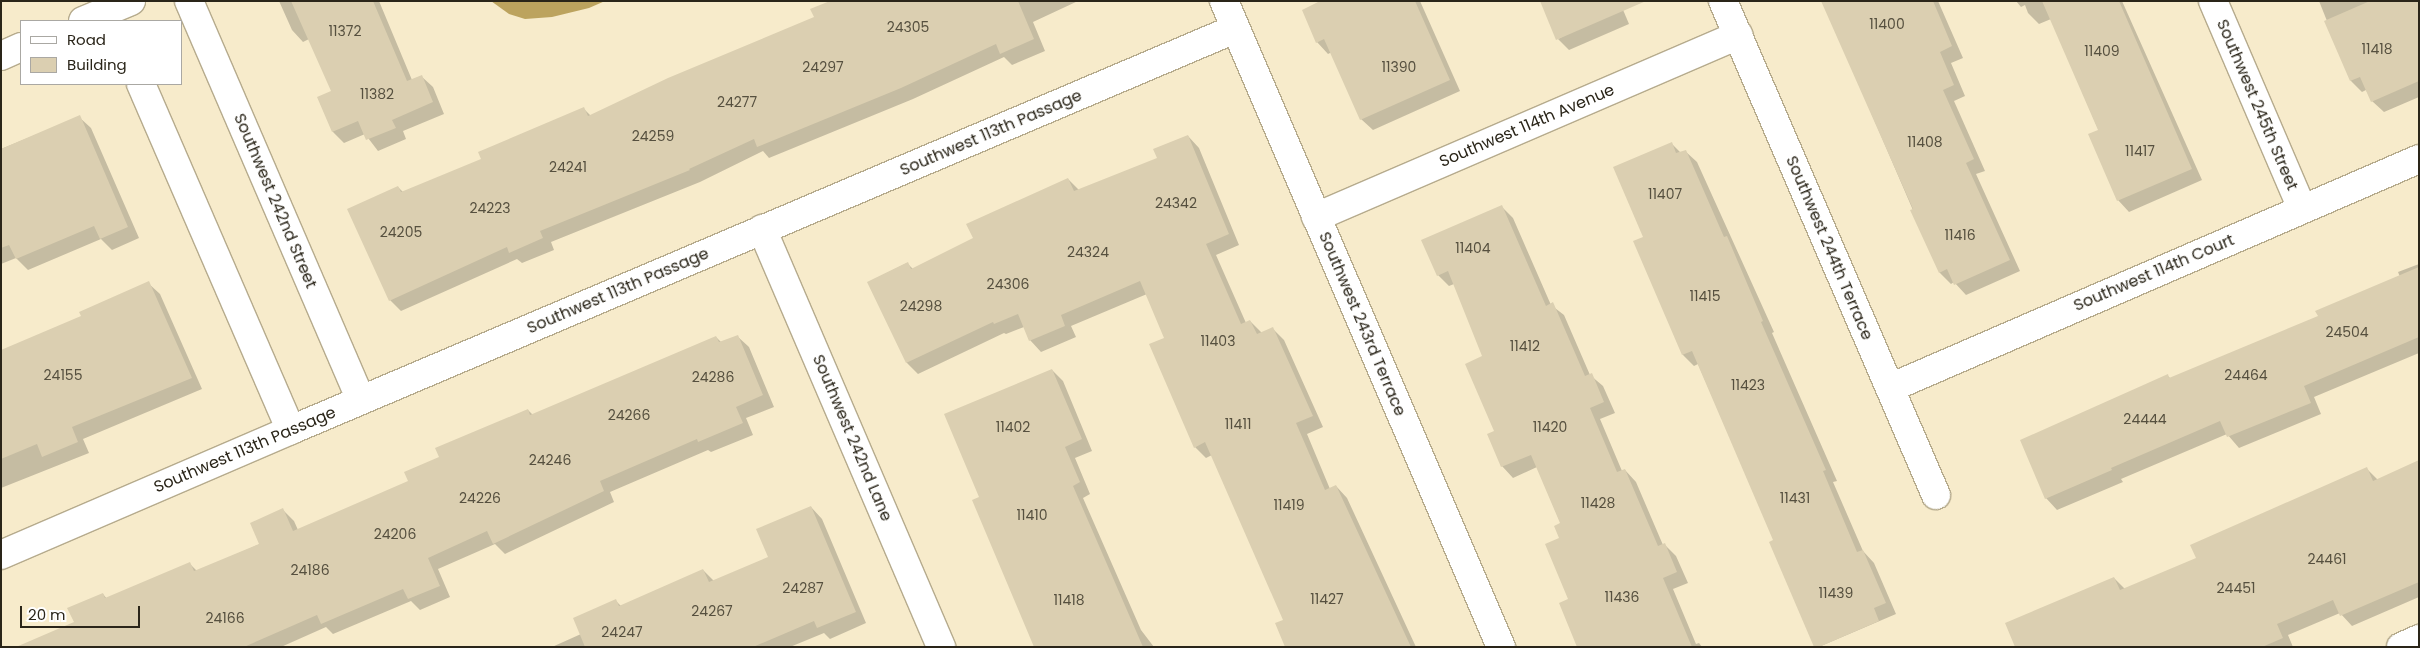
<!DOCTYPE html>
<html>
<head>
<meta charset="utf-8">
<style>
	body { margin:0 }
	#map { position:relative; width:2420px; height:648px; overflow:hidden; background:#f7ebcb; font-family:Poppins,sans-serif }
	div>[style] { position:absolute }
	.water>* { inset:0; background:#bca35e }
	.shadow>* { inset:0; background:#0003 }
	.building>* { inset:0; background:#dbcfb1 }
	.roads { filter:drop-shadow(1px 0 #b6ab8d) drop-shadow(-1px 0 #b6ab8d) drop-shadow(0 1px #b6ab8d) drop-shadow(0 -1px #b6ab8d) }
	.minor>* { height:28px; margin:-14px; padding:0 14px; transform-origin:14px; border-radius:14px; background:#fff }
	span { translate:-50% -50%; white-space:nowrap; text-align:center; line-height:1.15; -webkit-text-stroke:4px #fff; paint-order:stroke }
	.number-label { font-size:14px; color:#56503f }
	.number-label span { -webkit-text-stroke-width:0 }
	.street-label { font-size:16px; color:#2a2519 }
	.frame { position:absolute; inset:0; border:2px solid #2a2519; pointer-events:none }
	.legend { position:absolute; left:20px; top:20px; width:162px; height:65px; box-sizing:border-box; background:#fff; border:1px solid #aaa8a3; margin:0; padding:6px 9px; list-style:none; font-size:15px; color:#2a2519 }
	.legend li { display:flex; align-items:center; gap:10px; height:25px }
	.legend b { width:25px; border:1px solid #aaa8a3 }
	.scale { position:absolute; left:20px; top:606px; width:120px; height:22px; box-sizing:border-box; border:2px solid #2a2519; border-top:0; padding-left:6px; font-size:15px; line-height:18px; white-space:nowrap; color:#2a2519; -webkit-text-stroke:4px #fff; paint-order:stroke }
</style>
</head>
<body>
<div id="map">
	<div class="water">
		<div style="clip-path:polygon(491px 1px,605px 1px,589px 8px,552px 17px,525px 19px,509px 14px)"></div>
	</div>
	<div class="shadow">
		<div style="clip-path:polygon(279px 1px,379px 1px,412px 80px,421px 76px,433px 87px,444px 114px,403px 131px,406px 139px,378px 151px,365px 134px,344px 143px,333px 132px,318px 98px,333px 92px,309px 39px,303px 42px,292px 30px)"></div>
		<div style="clip-path:polygon(860px 1px,1078px 1px,1033px 22px,1045px 51px,1012px 65px,1004px 57px,913px 99px,769px 158px,763px 151px,700px 182px,551px 242px,554px 250px,522px 263px,517px 259px,401px 311px,390px 300px,398px 187px,403px 192px,482px 160px,583px 108px,591px 116px)"></div>
		<div style="clip-path:polygon(1321px 1px,1420px 1px,1460px 91px,1373px 130px,1361px 119px,1332px 52px,1328px 54px,1317px 42px)"></div>
		<div style="clip-path:polygon(1823px 1px,1938px 1px,1963px 58px,1951px 63px,1965px 96px,1954px 101px,1985px 171px,1976px 174px,2020px 271px,1966px 295px,1954px 282px,1951px 284px,1940px 273px)"></div>
		<div style="clip-path:polygon(2016px 1px,2122px 1px,2202px 180px,2129px 212px,2118px 200px,2099px 131px,2051px 19px,2039px 24px,2028px 13px,2025px 5px,2021px 7px)"></div>
		<div style="clip-path:polygon(2319px 1px,2419px 1px,2419px 97px,2384px 112px,2372px 101px,2366px 90px,2362px 92px,2351px 81px)"></div>
		<div style="clip-path:polygon(1621px 5px,1629px 24px,1569px 50px,1558px 39px)"></div>
		<div style="clip-path:polygon(79px 117px,91px 128px,139px 238px,112px 250px,101px 239px,28px 270px,16px 258px,1px 264px,1px 149px)"></div>
		<div style="clip-path:polygon(1188px 136px,1199px 148px,1239px 245px,1216px 255px,1246px 323px,1250px 321px,1262px 333px,1273px 329px,1284px 340px,1323px 427px,1307px 434px,1330px 489px,1336px 486px,1347px 498px,1416px 647px,1286px 647px,1285px 621px,1212px 455px,1206px 458px,1195px 447px,1166px 339px,1147px 294px,1071px 326px,1076px 337px,1041px 352px,1030px 340px,1024px 327px,1006px 334px,1004px 333px,918px 374px,907px 363px,869px 282px,907px 263px,913px 269px,974px 239px,1068px 179px,1080px 191px,1159px 159px)"></div>
		<div style="clip-path:polygon(1671px 143px,1681px 153px,1685px 151px,1697px 162px,1774px 332px,1772px 333px,1837px 481px,1833px 482px,1863px 551px,1874px 563px,1896px 614px,1821px 646px,1698px 364px,1694px 366px,1683px 355px,1635px 242px,1644px 238px)"></div>
		<div style="clip-path:polygon(1502px 207px,1513px 218px,1551px 305px,1564px 315px,1590px 375px,1603px 386px,1615px 413px,1600px 419px,1622px 471px,1625px 470px,1636px 482px,1663px 545px,1665px 545px,1676px 556px,1688px 583px,1673px 589px,1696px 644px,1699px 643px,1702px 647px,1609px 647px,1570px 600px,1561px 539px,1561px 524px,1537px 467px,1513px 478px,1502px 466px,1484px 357px,1454px 284px,1449px 286px,1438px 275px)"></div>
		<div style="clip-path:polygon(2419px 264px,2419px 353px,2314px 397px,2321px 414px,2239px 448px,2227px 434px,2121px 479px,2123px 482px,2057px 510px,2046px 498px,2167px 375px,2171px 379px,2319px 317px,2400px 277px,2398px 272px)"></div>
		<div style="clip-path:polygon(148px 283px,160px 294px,202px 389px,83px 439px,89px 453px,1px 488px,1px 362px)"></div>
		<div style="clip-path:polygon(737px 336px,749px 347px,774px 407px,746px 418px,753px 435px,711px 452px,708px 450px,610px 492px,614px 502px,505px 554px,495px 544px,438px 569px,450px 597px,420px 610px,411px 601px,333px 634px,326px 627px,281px 647px,19px 647px,75px 623px,103px 594px,107px 599px,190px 564px,197px 571px,260px 544px,283px 510px,294px 521px,298px 530px,410px 482px,441px 458px,528px 410px,533px 415px,716px 337px,722px 343px)"></div>
		<div style="clip-path:polygon(1052px 370px,1063px 381px,1092px 451px,1075px 458px,1090px 494px,1083px 498px,1141px 630px,1154px 647px,1037px 647px,981px 498px)"></div>
		<div style="clip-path:polygon(2419px 462px,2419px 597px,2352px 626px,2340px 613px,2288px 635px,2293px 647px,2016px 647px,2114px 578px,2125px 589px,2198px 558px,2367px 469px,2378px 480px)"></div>
		<div style="clip-path:polygon(811px 507px,822px 519px,866px 623px,830px 639px,824px 633px,790px 647px,552px 647px,581px 634px,616px 601px,621px 606px,703px 570px,714px 581px,770px 557px)"></div>
	</div>
	<div class="building">
		<div style="clip-path:polygon(291px 1px,373px 1px,407px 81px,422px 75px,433px 102px,392px 120px,396px 128px,366px 140px,358px 121px,332px 132px,317px 97px,331px 91px)"></div>
		<div style="clip-path:polygon(830px 1px,1018px 1px,1034px 39px,1000px 54px,996px 44px,901px 88px,757px 147px,754px 139px,689px 169px,690px 170px,540px 231px,543px 238px,509px 253px,507px 247px,389px 301px,347px 209px,398px 186px,401px 192px,481px 159px,478px 152px,584px 107px,588px 116px,668px 78px,814px 17px,810px 9px)"></div>
		<div style="clip-path:polygon(1320px 1px,1415px 1px,1450px 80px,1360px 120px,1324px 39px,1316px 43px,1302px 10px)"></div>
		<div style="clip-path:polygon(1540px 1px,1646px 1px,1556px 40px)"></div>
		<div style="clip-path:polygon(1821px 1px,1933px 1px,1952px 46px,1940px 52px,1954px 85px,1943px 90px,1974px 159px,1966px 163px,2010px 260px,1954px 285px,1947px 269px,1939px 273px,1910px 210px,1913px 209px)"></div>
		<div style="clip-path:polygon(2042px 1px,2119px 1px,2192px 169px,2117px 201px,2088px 134px,2098px 130px)"></div>
		<div style="clip-path:polygon(2370px 1px,2419px 1px,2419px 81px,2371px 102px,2360px 77px,2350px 81px,2324px 21px)"></div>
		<div style="clip-path:polygon(80px 115px,128px 227px,100px 239px,94px 226px,16px 259px,9px 245px,1px 248px,1px 149px)"></div>
		<div style="clip-path:polygon(1188px 135px,1229px 234px,1206px 244px,1241px 324px,1250px 320px,1257px 334px,1273px 327px,1313px 416px,1296px 423px,1325px 490px,1336px 485px,1411px 647px,1285px 647px,1275px 623px,1283px 620px,1205px 442px,1194px 448px,1149px 344px,1164px 338px,1140px 281px,1061px 315px,1065px 326px,1029px 341px,1018px 314px,994px 324px,993px 322px,906px 363px,867px 282px,908px 262px,911px 269px,973px 238px,966px 224px,1068px 178px,1074px 191px,1157px 158px,1153px 149px)"></div>
		<div style="clip-path:polygon(1672px 142px,1676px 153px,1686px 150px,1724px 237px,1727px 236px,1763px 321px,1761px 322px,1826px 470px,1823px 471px,1857px 552px,1863px 550px,1886px 603px,1874px 608px,1879px 621px,1819px 647px,1814px 647px,1769px 542px,1773px 540px,1692px 351px,1682px 355px,1633px 241px,1643px 237px,1613px 167px)"></div>
		<div style="clip-path:polygon(1502px 205px,1546px 306px,1553px 302px,1585px 376px,1592px 373px,1604px 402px,1590px 408px,1617px 472px,1625px 469px,1658px 546px,1665px 543px,1677px 572px,1663px 578px,1692px 647px,1577px 647px,1559px 603px,1568px 599px,1545px 544px,1559px 538px,1554px 526px,1560px 523px,1531px 455px,1501px 467px,1487px 434px,1494px 431px,1465px 364px,1482px 356px,1448px 271px,1437px 276px,1421px 240px)"></div>
		<div style="clip-path:polygon(2419px 267px,2419px 337px,2304px 386px,2311px 403px,2227px 437px,2220px 421px,2111px 468px,2112px 470px,2045px 499px,2020px 440px,2168px 374px,2169px 378px,2318px 316px,2315px 311px)"></div>
		<div style="clip-path:polygon(149px 281px,192px 378px,72px 427px,78px 442px,42px 457px,37px 444px,1px 459px,1px 350px,81px 316px,79px 312px)"></div>
		<div style="clip-path:polygon(738px 335px,763px 395px,736px 407px,743px 423px,698px 442px,697px 439px,600px 481px,604px 491px,493px 544px,487px 531px,428px 558px,440px 586px,408px 599px,403px 589px,321px 624px,317px 615px,244px 647px,16px 647px,74px 622px,67px 608px,103px 593px,105px 598px,190px 562px,194px 571px,259px 544px,250px 523px,283px 508px,293px 531px,408px 481px,404px 472px,439px 457px,435px 448px,528px 409px,530px 415px,716px 336px,719px 342px)"></div>
		<div style="clip-path:polygon(1052px 369px,1082px 439px,1065px 447px,1080px 482px,1073px 486px,1143px 647px,1034px 647px,972px 500px,979px 497px,944px 414px)"></div>
		<div style="clip-path:polygon(2419px 460px,2419px 582px,2340px 616px,2333px 600px,2277px 624px,2283px 638px,2262px 647px,2015px 647px,2005px 623px,2114px 577px,2120px 590px,2196px 558px,2190px 545px,2367px 467px,2373px 481px)"></div>
		<div style="clip-path:polygon(811px 506px,856px 612px,817px 628px,814px 621px,753px 647px,585px 647px,573px 618px,616px 599px,619px 606px,703px 569px,709px 582px,768px 557px,756px 529px)"></div>
	</div>
	<div class="roads">
		<div class="minor">
			<div style="left:189px;top:1px;width:434px;rotate:66.7deg"></div>
			<div style="left:1224px;top:1px;width:703px;rotate:66.79deg"></div>
			<div style="left:1723px;top:1px;width:538px;rotate:66.68deg"></div>
			<div style="left:2213px;top:1px;width:226px;rotate:66.8deg"></div>
			<div style="left:83px;top:21px;width:52px;rotate:-22.6deg"></div>
			<div style="left:1px;top:56px;width:22px;rotate:-24deg"></div>
			<div style="left:141px;top:84px;width:377px;rotate:66.6deg"></div>
			<div style="left:1316px;top:217px;width:460px;rotate:-23.3deg"></div>
			<div style="left:762px;top:229px;width:455px;rotate:66.8deg"></div>
			<div style="left:1890px;top:388px;width:576px;rotate:-23.41deg"></div>
			<div style="left:1px;top:555px;width:316px;rotate:-23.3deg"></div>
			<div style="left:291px;top:430px;width:1026px;rotate:-23.02deg"></div>
			<div style="left:2401px;top:647px;width:20px;rotate:-24deg"></div>
		</div>
	</div>
	<div class="number-label">
		<span style="left:1887px;top:24px">11400</span>
		<span style="left:908px;top:27px">24305</span>
		<span style="left:345px;top:31px">11372</span>
		<span style="left:2377px;top:49px">11418</span>
		<span style="left:2102px;top:51px">11409</span>
		<span style="left:823px;top:67px">24297</span>
		<span style="left:1399px;top:67px">11390</span>
		<span style="left:377px;top:94px">11382</span>
		<span style="left:737px;top:102px">24277</span>
		<span style="left:653px;top:136px">24259</span>
		<span style="left:1925px;top:142px">11408</span>
		<span style="left:2140px;top:151px">11417</span>
		<span style="left:568px;top:167px">24241</span>
		<span style="left:1665px;top:194px">11407</span>
		<span style="left:1176px;top:203px">24342</span>
		<span style="left:490px;top:208px">24223</span>
		<span style="left:401px;top:232px">24205</span>
		<span style="left:1960px;top:235px">11416</span>
		<span style="left:1473px;top:248px">11404</span>
		<span style="left:1088px;top:252px">24324</span>
		<span style="left:1008px;top:284px">24306</span>
		<span style="left:1705px;top:296px">11415</span>
		<span style="left:921px;top:306px">24298</span>
		<span style="left:2347px;top:332px">24504</span>
		<span style="left:1218px;top:341px">11403</span>
		<span style="left:1525px;top:346px">11412</span>
		<span style="left:63px;top:375px">24155</span>
		<span style="left:2246px;top:375px">24464</span>
		<span style="left:713px;top:377px">24286</span>
		<span style="left:1748px;top:385px">11423</span>
		<span style="left:629px;top:415px">24266</span>
		<span style="left:2145px;top:419px">24444</span>
		<span style="left:1238px;top:424px">11411</span>
		<span style="left:1013px;top:427px">11402</span>
		<span style="left:1550px;top:427px">11420</span>
		<span style="left:550px;top:460px">24246</span>
		<span style="left:480px;top:498px">24226</span>
		<span style="left:1795px;top:498px">11431</span>
		<span style="left:1598px;top:503px">11428</span>
		<span style="left:1289px;top:505px">11419</span>
		<span style="left:1032px;top:515px">11410</span>
		<span style="left:395px;top:534px">24206</span>
		<span style="left:2327px;top:559px">24461</span>
		<span style="left:310px;top:570px">24186</span>
		<span style="left:803px;top:588px">24287</span>
		<span style="left:2236px;top:588px">24451</span>
		<span style="left:1836px;top:593px">11439</span>
		<span style="left:1622px;top:597px">11436</span>
		<span style="left:1327px;top:599px">11427</span>
		<span style="left:1069px;top:600px">11418</span>
		<span style="left:712px;top:611px">24267</span>
		<span style="left:225px;top:618px">24166</span>
		<span style="left:622px;top:632px">24247</span>
	</div>
	<div class="street-label">
		<span style="left:2257px;top:105px;rotate:67deg">Southwest 245th Street</span>
		<span style="left:1527px;top:126px;rotate:-23deg">Southwest 114th Avenue</span>
		<span style="left:991px;top:133px;rotate:-23deg">Southwest 113th Passage</span>
		<span style="left:275px;top:201px;rotate:67deg">Southwest 242nd Street</span>
		<span style="left:1829px;top:248px;rotate:67deg">Southwest 244th Terrace</span>
		<span style="left:2154px;top:273px;rotate:-23deg">Southwest 114th Court</span>
		<span style="left:618px;top:291px;rotate:-23deg">Southwest 113th Passage</span>
		<span style="left:1362px;top:324px;rotate:67deg">Southwest 243rd Terrace</span>
		<span style="left:852px;top:438px;rotate:67deg">Southwest 242nd Lane</span>
		<span style="left:245px;top:450px;rotate:-23deg">Southwest 113th Passage</span>
	</div>
	<div class="frame"></div>
	<ul class="legend">
	<li><b style="height:6px;background:#fff"></b>Road</li>
	<li><b style="height:14px;background:#dbcfb1"></b>Building</li>
	</ul>
	<div class="scale">20 m</div>
</div>
</body>
</html>
